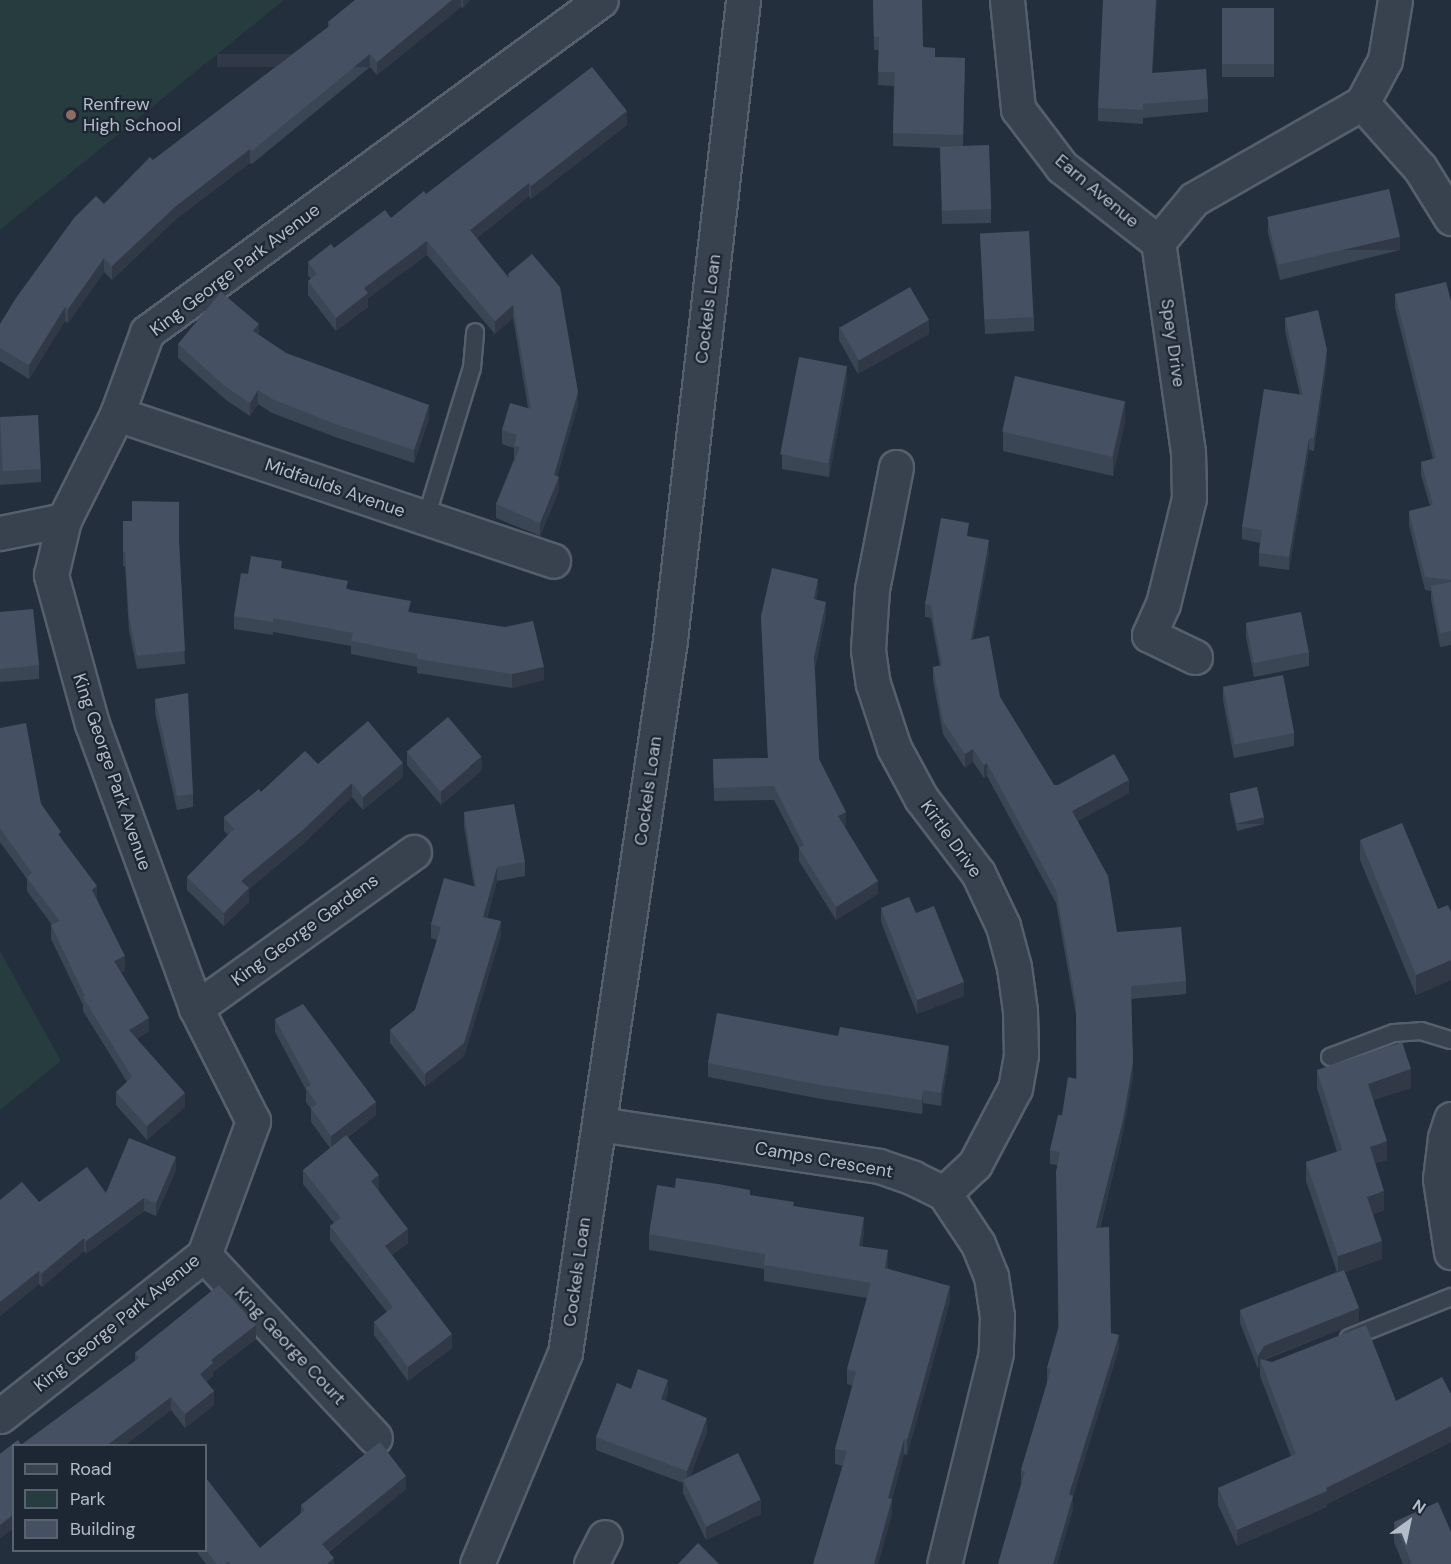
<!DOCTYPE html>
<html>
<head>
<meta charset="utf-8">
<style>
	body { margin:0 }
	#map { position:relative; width:1451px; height:1564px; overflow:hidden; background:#242f3e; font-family:"DM Sans",sans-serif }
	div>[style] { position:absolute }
	.green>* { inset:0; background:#263c3f }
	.roads { filter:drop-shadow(2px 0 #565f6c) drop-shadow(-2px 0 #565f6c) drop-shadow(0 2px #565f6c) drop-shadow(0 -2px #565f6c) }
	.service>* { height:16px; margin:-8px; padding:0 8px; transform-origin:8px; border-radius:8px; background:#38414e }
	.minor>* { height:33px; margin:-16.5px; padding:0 16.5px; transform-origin:16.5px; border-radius:16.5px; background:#38414e }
	.tertiary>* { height:33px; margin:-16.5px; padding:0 16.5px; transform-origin:16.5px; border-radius:16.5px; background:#38414e }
	.wall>* { inset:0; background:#3b4654; transform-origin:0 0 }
	.shaded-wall>* { inset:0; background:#303945; transform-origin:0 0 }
	.building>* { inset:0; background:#455162; transform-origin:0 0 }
	.dots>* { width:16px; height:16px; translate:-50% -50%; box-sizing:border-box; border:3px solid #1d2633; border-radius:50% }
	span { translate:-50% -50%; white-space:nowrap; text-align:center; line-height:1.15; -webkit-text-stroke:4.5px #1d2633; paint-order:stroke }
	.poi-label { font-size:18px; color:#b4bcc9 }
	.left { translate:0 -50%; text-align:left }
	.street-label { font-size:18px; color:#b4bcc9 }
	.legend { position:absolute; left:12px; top:1444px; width:195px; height:108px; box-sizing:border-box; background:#1d2633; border:2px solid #59626f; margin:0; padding:8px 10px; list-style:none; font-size:18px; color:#b4bcc9 }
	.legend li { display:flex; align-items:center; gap:12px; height:30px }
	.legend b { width:30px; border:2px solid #59626f }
	.north { position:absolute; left:1379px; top:1492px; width:60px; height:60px; -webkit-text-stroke:4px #1d2633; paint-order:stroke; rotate:33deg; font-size:16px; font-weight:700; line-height:24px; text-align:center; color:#b4bcc9 }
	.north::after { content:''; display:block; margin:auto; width:21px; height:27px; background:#b4bcc9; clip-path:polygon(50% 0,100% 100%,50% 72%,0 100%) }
</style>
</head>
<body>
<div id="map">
	<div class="green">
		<div style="clip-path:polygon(0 0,284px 0,0 230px)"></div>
		<div style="clip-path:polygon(0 951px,61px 1061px,0 1110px)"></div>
	</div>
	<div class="roads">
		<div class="service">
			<div style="left:426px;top:518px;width:157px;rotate:-73deg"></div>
			<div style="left:472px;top:368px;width:36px;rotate:-85deg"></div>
			<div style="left:1330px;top:1057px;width:68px;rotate:-20.6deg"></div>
			<div style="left:1394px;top:1033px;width:27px;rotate:-4deg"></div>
			<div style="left:1421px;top:1031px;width:31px;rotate:17deg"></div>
			<div style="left:1349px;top:1338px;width:110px;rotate:-21.9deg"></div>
		</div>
		<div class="minor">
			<div style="left:1007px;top:0;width:110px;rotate:84.2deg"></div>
			<div style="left:1018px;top:109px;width:73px;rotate:52.8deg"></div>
			<div style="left:1062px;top:167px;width:122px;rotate:38deg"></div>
			<div style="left:1395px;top:0;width:61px;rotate:99.5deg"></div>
			<div style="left:1385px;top:60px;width:49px;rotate:118.1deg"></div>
			<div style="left:1362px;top:103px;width:87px;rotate:48.3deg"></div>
			<div style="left:1420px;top:168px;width:59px;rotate:58.2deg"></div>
			<div style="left:117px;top:414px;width:460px;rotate:18.6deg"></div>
			<div style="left:896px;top:467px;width:124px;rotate:101.1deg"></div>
			<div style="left:872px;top:589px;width:61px;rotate:93.8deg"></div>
			<div style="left:868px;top:650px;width:34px;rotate:82deg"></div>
			<div style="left:873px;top:684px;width:67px;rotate:71.8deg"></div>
			<div style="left:894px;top:748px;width:57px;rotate:61.6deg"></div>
			<div style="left:921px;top:798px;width:94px;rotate:52.8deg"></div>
			<div style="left:978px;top:873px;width:59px;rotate:64.7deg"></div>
			<div style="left:1003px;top:926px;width:42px;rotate:75deg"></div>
			<div style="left:1014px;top:967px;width:44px;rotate:82.2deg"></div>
			<div style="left:1020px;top:1011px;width:44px;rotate:88.7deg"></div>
			<div style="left:1021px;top:1055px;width:34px;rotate:100deg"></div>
			<div style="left:1015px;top:1088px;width:86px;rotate:117.8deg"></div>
			<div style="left:975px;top:1164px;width:42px;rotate:136.9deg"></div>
			<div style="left:0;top:533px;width:65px;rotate:-11.5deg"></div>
			<div style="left:1195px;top:657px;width:51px;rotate:-154.4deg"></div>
			<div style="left:1149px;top:635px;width:34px;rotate:-66deg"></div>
			<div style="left:1163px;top:604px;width:109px;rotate:-76.2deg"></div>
			<div style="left:1189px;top:498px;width:46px;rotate:-91.2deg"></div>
			<div style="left:1188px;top:452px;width:212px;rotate:-98.1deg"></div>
			<div style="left:1158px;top:242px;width:56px;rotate:-50.1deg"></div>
			<div style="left:1194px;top:199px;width:193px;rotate:-29.7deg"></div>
			<div style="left:196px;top:1008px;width:268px;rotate:-35.6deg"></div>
			<div style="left:1451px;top:1119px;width:20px;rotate:108deg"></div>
			<div style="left:1445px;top:1138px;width:41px;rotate:97deg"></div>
			<div style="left:1440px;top:1179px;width:74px;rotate:81.4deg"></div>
			<div style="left:599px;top:1124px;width:283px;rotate:8.5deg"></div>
			<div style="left:879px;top:1166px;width:36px;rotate:19deg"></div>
			<div style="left:913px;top:1178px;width:34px;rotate:26deg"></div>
			<div style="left:944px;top:1193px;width:61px;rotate:56.3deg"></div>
			<div style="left:978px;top:1244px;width:35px;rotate:68deg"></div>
			<div style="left:991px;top:1276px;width:40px;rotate:81.5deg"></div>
			<div style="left:997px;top:1316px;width:37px;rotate:92deg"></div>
			<div style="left:996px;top:1353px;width:217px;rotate:103.8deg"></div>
			<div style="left:204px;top:1255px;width:250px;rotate:46.9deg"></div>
			<div style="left:0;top:1416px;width:260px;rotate:-38.3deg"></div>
			<div style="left:204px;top:1255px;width:143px;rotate:-69.9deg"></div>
			<div style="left:253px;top:1121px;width:127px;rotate:-116.8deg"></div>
			<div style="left:196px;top:1008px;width:302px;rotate:-110.1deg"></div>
			<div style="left:92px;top:724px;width:155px;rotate:-105.4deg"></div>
			<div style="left:51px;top:575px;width:57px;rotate:-76.7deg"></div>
			<div style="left:64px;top:520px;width:119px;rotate:-63.4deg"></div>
			<div style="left:117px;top:414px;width:87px;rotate:-69.9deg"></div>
			<div style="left:147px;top:332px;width:562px;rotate:-36.18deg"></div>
			<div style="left:591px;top:1564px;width:30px;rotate:-63deg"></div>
		</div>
		<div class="tertiary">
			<div style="left:477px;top:1564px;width:229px;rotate:-67.4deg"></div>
			<div style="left:565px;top:1353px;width:721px;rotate:-81.62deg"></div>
			<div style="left:670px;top:640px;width:644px;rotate:-83.49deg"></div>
		</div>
	</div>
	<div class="wall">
		<div style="clip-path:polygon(355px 0,470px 0,463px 8px,461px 7px,377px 75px,370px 67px,252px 164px,250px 163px,176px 219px,112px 280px,104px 272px,68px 323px,65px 321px,29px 379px,0 361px,0 324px,104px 204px,153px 160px,328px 27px,328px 22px)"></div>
		<div style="clip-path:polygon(873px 0,935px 57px,965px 58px,963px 146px,991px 209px,991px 223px,942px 224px,940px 148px,893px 146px,894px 86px,878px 85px,879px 50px,874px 50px)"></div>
		<div style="left:1222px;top:8px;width:52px;height:69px"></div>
		<div style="clip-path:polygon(1152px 73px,1208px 99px,1208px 112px,1143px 118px,1143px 124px,1098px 121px,1098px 108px)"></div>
		<div style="clip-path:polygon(627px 125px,531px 199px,529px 196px,477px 238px,578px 405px,557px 476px,559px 491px,540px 536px,496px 518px,496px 504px,514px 459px,514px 448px,502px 444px,502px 430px,528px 408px,513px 318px,495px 334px,427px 255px,368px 298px,368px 307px,336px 331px,308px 295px,308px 281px,311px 279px,308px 276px,308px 262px,391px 218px,426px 194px)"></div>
		<div style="clip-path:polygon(1268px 219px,1400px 250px,1280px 280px,1268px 233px)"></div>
		<div style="clip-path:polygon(980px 234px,1034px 317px,1034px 331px,985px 334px)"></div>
		<div style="clip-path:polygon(1395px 294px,1451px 301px,1451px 645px,1440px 647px,1431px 600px,1431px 591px,1425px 590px,1409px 525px,1409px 511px,1430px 506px,1421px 475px,1421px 462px,1433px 459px,1395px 308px)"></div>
		<div style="clip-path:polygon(1285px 318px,1327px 362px,1314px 451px,1309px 450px,1289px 570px,1259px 566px,1259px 553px,1260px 543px,1242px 539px,1242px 527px,1300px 395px,1285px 331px)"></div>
		<div style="clip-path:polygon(839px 327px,929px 334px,858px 374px,839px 340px)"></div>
		<div style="clip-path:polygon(259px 335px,286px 353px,429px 419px,414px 463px,338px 438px,272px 413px,258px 404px,250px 416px,226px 400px,178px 358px,178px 344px)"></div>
		<div style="clip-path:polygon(847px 380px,829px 477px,782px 469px,782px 455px)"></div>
		<div style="clip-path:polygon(0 417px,41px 469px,41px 482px,0 485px)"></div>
		<div style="clip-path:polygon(1125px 421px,1113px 476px,1003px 451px,1003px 432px)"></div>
		<div style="clip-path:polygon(123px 521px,179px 544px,185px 664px,137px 669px,129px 631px,125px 566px,123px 566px)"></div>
		<div style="clip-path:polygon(969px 536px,989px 553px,973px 639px,1000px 697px,1054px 785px,1129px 793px,1078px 821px,1117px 932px,1186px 981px,1186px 994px,1131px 999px,1133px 1075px,1123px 1133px,1100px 1228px,1111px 1333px,1119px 1348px,1073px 1496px,1073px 1509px,1057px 1564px,998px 1564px,1021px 1484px,1021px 1470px,1048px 1382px,1047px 1381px,1047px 1368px,1058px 1328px,1057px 1165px,1050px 1164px,1050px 1150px,1062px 1115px,1076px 1079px,1076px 1015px,1056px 903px,987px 776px,984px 778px,973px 762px,965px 768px,943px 734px,933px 680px,933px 667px,940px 666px,931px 618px,925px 617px,925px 604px)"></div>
		<div style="clip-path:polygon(282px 568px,348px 589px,411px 612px,544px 680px,512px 688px,417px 673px,417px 667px,351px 654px,351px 646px,273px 632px,273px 635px,234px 629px,234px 616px,248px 574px)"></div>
		<div style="clip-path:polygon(818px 592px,816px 600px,826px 615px,815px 668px,819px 759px,846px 825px,844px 826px,878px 894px,836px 920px,799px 861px,799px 848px,774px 800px,714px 801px,713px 759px,768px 758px,761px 616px)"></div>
		<div style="clip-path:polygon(0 612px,39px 665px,39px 679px,0 682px)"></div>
		<div style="clip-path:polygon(1246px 624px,1309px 652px,1309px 666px,1254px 677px,1246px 637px)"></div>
		<div style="clip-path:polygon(1223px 687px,1294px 733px,1294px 746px,1234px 758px,1223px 700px)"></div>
		<div style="clip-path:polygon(155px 699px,193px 794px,193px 807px,177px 810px,155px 713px)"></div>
		<div style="clip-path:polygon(0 728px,41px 804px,97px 899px,125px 970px,121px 972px,149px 1031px,137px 1039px,185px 1107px,147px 1140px,116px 1105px,116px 1092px,127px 1082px,83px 1011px,83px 1005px,51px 939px,51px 925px,52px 925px,27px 891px,27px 879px,0 842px)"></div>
		<div style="clip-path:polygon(407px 752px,482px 770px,441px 805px,407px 765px)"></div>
		<div style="clip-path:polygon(318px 764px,403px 777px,363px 810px,352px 797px,303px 844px,249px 889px,249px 902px,224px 926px,187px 890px,187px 877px,228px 835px,224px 831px,224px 817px,261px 792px)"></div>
		<div style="clip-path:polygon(1230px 793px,1264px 824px,1237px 831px,1230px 800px)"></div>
		<div style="clip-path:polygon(464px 812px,525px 862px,525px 876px,497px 881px,487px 918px,501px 935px,464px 1056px,425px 1087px,390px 1043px,390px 1030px,415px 1010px,437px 940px,431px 938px,431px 924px,474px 886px,464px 826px)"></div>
		<div style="clip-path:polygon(1360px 840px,1438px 909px,1451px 912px,1451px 980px,1416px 995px,1360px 860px)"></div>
		<div style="clip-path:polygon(881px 908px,916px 913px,964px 996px,917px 1014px,881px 922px)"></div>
		<div style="clip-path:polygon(275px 1019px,376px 1115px,348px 1137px,379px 1189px,378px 1190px,408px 1243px,392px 1255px,452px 1348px,408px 1381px,374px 1335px,374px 1322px,387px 1312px,330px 1240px,330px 1226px,334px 1223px,303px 1184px,303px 1170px,330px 1148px,311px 1122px,311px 1109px,306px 1102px,306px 1090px,275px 1032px)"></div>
		<div style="clip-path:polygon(949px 1060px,941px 1106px,923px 1103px,922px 1114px,821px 1099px,708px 1077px,708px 1063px)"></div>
		<div style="clip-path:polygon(1317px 1070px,1411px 1088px,1373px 1100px,1387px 1160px,1375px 1163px,1384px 1210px,1373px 1214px,1382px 1259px,1345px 1272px,1359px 1322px,1264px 1360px,1396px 1401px,1451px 1394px,1451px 1442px,1327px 1504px,1327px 1507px,1237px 1546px,1218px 1505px,1218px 1488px,1291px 1456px,1260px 1376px,1260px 1366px,1258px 1369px,1240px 1323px,1240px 1310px,1337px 1272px,1306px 1181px,1306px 1162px,1337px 1152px,1317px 1088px)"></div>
		<div style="clip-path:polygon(176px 1170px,156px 1216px,144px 1211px,86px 1254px,84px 1251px,42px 1287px,39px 1284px,0 1316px,39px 1202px,106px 1193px)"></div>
		<div style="clip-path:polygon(675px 1188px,750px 1195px,794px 1206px,864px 1232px,862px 1246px,888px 1265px,887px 1268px,950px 1301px,907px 1455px,904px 1454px,892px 1499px,892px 1514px,878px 1564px,813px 1564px,843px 1466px,835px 1464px,835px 1449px,853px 1386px,847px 1384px,847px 1369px,867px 1298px,764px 1281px,764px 1269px,649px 1250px,649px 1234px)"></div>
		<div style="clip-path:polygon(219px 1285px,256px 1325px,256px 1339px,213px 1372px,213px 1376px,206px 1382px,214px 1391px,214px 1405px,185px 1428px,171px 1410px,124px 1446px,14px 1446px,14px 1528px,0 1538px,0 1454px,18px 1440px,21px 1445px,135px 1361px,135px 1353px)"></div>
		<div style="clip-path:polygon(631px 1389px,668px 1393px,665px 1401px,707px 1432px,690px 1476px,761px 1514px,706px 1540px,683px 1493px,683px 1483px,596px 1450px,596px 1437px)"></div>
		<div style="clip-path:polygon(406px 1489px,329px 1552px,334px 1564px,206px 1564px,196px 1551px,260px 1548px,301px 1513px,301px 1505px)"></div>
		<div style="clip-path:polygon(1394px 1522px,1451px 1564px,1403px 1564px,1394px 1542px)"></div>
	</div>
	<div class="shaded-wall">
		<div style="clip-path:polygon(452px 0,461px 0,461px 7px,377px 75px,377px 62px)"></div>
		<div style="clip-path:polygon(463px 0,470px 0,463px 8px)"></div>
		<div style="clip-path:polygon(1156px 0,1157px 0,1152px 86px,1152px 73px)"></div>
		<div style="left:370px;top:54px;width:13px;height:153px;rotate:90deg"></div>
		<div style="clip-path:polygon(627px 111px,627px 125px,531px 199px,531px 186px)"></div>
		<div style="clip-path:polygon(250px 149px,250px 163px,176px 219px,112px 280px,112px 266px,176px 206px)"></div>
		<div style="clip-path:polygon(529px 183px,529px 196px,470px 244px,470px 230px)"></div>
		<div style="left:1400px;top:237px;width:13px;height:124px;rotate:90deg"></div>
		<div style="clip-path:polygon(427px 241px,427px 255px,368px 298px,368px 307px,336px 331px,336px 318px,364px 288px)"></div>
		<div style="clip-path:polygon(104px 258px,104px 272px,68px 323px,68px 309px)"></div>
		<div style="clip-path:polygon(513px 305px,513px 318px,495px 334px,495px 321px)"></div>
		<div style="clip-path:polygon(65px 307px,65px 321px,29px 379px,29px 365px)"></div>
		<div style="clip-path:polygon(929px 320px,929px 334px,858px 374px,858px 360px)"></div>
		<div style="clip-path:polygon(259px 324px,259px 338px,253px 331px)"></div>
		<div style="clip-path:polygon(1327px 350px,1327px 362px,1314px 451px,1314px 438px)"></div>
		<div style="clip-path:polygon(847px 366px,847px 380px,829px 477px,829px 464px)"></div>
		<div style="clip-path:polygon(258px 390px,258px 404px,250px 416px,250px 403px)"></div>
		<div style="clip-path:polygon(578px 392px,578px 405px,554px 488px,554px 475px)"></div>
		<div style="clip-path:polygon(1125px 401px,1125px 421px,1113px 476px,1113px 456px)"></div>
		<div style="clip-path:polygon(429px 405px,429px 419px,414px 463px,414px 450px)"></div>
		<div style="clip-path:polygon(1309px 438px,1309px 450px,1289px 570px,1289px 557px)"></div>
		<div style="clip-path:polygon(559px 477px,559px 491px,540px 536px,540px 523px)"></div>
		<div style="clip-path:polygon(989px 540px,989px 553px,971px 653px,971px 640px)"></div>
		<div style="clip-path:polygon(818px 579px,818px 592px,814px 612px,814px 599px)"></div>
		<div style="clip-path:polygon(826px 602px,826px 615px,814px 671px,814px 657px)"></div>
		<div style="clip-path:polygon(544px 667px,544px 680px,512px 688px,512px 674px)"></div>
		<div style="clip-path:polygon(973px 749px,973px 762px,965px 768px,965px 754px)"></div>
		<div style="clip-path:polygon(482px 757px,482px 770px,441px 805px,441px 792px)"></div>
		<div style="clip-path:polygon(403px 763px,403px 777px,363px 810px,363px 797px)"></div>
		<div style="clip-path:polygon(987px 763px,987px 776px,984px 778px,984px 765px)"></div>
		<div style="clip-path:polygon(1129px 780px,1129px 793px,1072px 824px,1072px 811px)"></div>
		<div style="clip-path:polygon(352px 783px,352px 797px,303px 844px,249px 889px,249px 902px,224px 926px,224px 913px,241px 881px)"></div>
		<div style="clip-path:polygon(846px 812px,846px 825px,838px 829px,838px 816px)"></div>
		<div style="left:1264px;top:817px;width:7px;height:28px;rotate:90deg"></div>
		<div style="clip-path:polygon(497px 867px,497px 881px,483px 930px,483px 917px)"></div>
		<div style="clip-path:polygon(878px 881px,878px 894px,836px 920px,836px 907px)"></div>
		<div style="clip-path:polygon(97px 886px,97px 899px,92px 890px)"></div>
		<div style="clip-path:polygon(501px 921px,501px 935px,464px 1056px,425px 1087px,425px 1074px)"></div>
		<div style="clip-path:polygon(125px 956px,125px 970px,114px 975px,114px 961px)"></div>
		<div style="clip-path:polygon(1451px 960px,1451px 980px,1416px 995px,1416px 975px)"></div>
		<div style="clip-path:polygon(964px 982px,964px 996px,917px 1014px,917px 1000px)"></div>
		<div style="clip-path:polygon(149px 1018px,149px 1031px,129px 1044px,129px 1030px)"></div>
		<div style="clip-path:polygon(949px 1046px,949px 1060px,941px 1106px,941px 1093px)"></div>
		<div style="clip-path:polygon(1133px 1062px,1133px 1075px,1123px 1133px,1096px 1241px,1096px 1228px)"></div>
		<div style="clip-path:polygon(1411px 1069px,1411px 1088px,1368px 1102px,1368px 1084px)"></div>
		<div style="clip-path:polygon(923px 1090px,923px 1103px,922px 1114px,922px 1100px)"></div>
		<div style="clip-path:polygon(185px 1093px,185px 1107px,147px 1140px,147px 1126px)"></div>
		<div style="clip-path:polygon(376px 1102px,376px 1115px,331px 1149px,331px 1136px)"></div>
		<div style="clip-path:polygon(1387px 1141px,1387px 1160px,1370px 1165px,1370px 1147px)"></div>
		<div style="clip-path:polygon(176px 1157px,176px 1170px,156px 1216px,156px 1203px)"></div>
		<div style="clip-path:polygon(379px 1175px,379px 1189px,371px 1195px,371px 1181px)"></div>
		<div style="clip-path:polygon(1384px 1191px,1384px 1210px,1367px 1215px,1367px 1197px)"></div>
		<div style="clip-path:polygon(144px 1198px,144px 1211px,86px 1254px,86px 1241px)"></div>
		<div style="clip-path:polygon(864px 1217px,864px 1232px,859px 1261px,859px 1246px)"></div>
		<div style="clip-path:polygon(408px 1229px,408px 1243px,385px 1260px,385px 1246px)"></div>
		<div style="clip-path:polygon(84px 1238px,84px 1251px,42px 1287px,42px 1273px)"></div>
		<div style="clip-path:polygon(1382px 1241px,1382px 1259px,1338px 1274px,1338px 1256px)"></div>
		<div style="clip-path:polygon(888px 1250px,888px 1265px,885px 1283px,885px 1268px)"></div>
		<div style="clip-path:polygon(39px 1271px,39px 1284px,0 1316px,0 1302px)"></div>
		<div style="clip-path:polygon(950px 1286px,950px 1301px,907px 1455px,907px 1440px)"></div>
		<div style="clip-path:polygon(1359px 1308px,1359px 1322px,1264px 1359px,1262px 1363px,1260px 1359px,1260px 1366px,1258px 1369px,1258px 1356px,1264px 1346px)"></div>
		<div style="clip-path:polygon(256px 1325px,256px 1339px,213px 1372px,213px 1376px,200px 1387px,200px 1374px,211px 1360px)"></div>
		<div style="clip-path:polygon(452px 1334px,452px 1348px,408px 1381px,408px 1367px)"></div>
		<div style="clip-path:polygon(1119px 1335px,1119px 1348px,1069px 1508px,1069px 1494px)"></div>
		<div style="clip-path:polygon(668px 1380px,668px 1393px,661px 1413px,661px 1399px)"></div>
		<div style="clip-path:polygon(214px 1391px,214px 1405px,185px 1428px,185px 1414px)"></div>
		<div style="clip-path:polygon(171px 1397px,171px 1410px,124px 1446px,106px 1446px)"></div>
		<div style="clip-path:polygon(707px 1418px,707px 1432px,687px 1485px,687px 1471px)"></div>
		<div style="clip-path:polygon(1451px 1426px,1451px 1442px,1327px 1504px,1327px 1507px,1237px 1546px,1237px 1530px,1326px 1488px)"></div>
		<div style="clip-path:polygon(904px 1439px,904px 1454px,888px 1513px,892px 1499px,892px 1514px,878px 1564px,874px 1564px,888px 1498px)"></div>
		<div style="clip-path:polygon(406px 1476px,406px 1489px,322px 1557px,322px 1544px)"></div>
		<div style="clip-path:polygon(1073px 1496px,1073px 1509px,1057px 1564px,1053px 1564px)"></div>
		<div style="clip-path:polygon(761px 1500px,761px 1514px,706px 1540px,706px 1527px)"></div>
		<div style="clip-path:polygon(14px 1514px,14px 1528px,0 1538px,0 1525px)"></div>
		<div style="clip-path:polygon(334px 1558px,334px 1564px,327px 1564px)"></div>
	</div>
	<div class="building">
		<div style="clip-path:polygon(355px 0,452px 0,377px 62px,370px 54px,252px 151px,250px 149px,176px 206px,112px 266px,104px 258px,68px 309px,65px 307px,29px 365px,0 348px,0 324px,16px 298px,74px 218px,96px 196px,104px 204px,150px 157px,153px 160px,331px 25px,328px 22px)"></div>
		<div style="clip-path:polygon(873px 0,922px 0,923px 47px,935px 48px,935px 57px,965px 58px,963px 135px,893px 133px,895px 72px,878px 72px,879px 37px,874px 37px)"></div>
		<div style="clip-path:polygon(1103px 0,1156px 0,1152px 73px,1206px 69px,1208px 99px,1143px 104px,1143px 110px,1098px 108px)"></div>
		<div style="left:1222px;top:8px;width:52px;height:56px"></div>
		<div style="clip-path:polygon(592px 67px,627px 111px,531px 186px,529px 183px,470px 230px,509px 278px,508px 274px,532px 254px,560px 287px,578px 392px,554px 475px,559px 477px,540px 523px,496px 504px,520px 447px,514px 446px,517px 435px,502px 430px,510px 403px,531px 409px,513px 305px,495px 321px,427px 241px,364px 288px,368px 293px,336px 318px,308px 281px,317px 274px,308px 262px,331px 244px,334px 248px,385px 210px,391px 218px,424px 191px,426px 194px)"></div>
		<div style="left:989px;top:145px;width:64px;height:49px;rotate:88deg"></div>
		<div style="left:1389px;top:189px;width:49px;height:125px;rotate:77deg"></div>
		<div style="left:1029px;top:231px;width:86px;height:49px;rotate:87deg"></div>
		<div style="clip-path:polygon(1446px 282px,1451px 301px,1451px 580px,1425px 577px,1409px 511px,1433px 505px,1421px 462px,1436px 458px,1395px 294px)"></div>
		<div style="left:910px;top:287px;width:38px;height:81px;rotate:60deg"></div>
		<div style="clip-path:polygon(221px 292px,259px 324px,253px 331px,286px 353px,429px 405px,414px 450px,338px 425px,272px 399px,258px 390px,250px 403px,226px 387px,178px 344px)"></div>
		<div style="clip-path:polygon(1318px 310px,1327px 350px,1314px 438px,1309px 438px,1289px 557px,1259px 553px,1262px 530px,1242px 527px,1264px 389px,1303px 395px,1285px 318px)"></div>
		<div style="left:799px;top:357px;width:49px;height:99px;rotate:11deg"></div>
		<div style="left:1015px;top:376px;width:113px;height:57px;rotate:13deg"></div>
		<div style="left:38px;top:415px;width:54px;height:38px;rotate:87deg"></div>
		<div style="clip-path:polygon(132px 501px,179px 502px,179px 541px,185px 651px,137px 656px,129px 617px,125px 552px,123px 552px,123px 521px,132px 521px)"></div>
		<div style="clip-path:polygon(941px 518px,969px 523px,967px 536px,989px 540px,971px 640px,989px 636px,1000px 697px,1054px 785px,1058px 785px,1114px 754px,1129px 780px,1072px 811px,1108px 876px,1117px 932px,1181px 927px,1186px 981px,1131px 986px,1133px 1062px,1123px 1120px,1096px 1228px,1109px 1227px,1111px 1333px,1119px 1335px,1069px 1494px,1073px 1496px,1053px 1564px,998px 1564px,1025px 1472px,1021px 1470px,1051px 1369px,1047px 1368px,1059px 1327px,1056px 1172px,1060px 1152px,1050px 1150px,1058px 1115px,1062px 1115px,1068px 1077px,1077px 1079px,1076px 1002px,1056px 890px,987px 763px,984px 765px,973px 749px,965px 754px,943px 721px,933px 667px,942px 665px,931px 605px,925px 604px)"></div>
		<div style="clip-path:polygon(251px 556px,282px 561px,281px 568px,348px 581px,346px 589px,411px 601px,408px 612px,505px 627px,533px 621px,544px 667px,512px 674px,417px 659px,417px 654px,351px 641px,353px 633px,273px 618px,273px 622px,234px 616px,241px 573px,248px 574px)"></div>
		<div style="clip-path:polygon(772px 568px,818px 579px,814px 599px,826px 602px,814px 657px,819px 759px,846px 812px,838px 816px,878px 881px,836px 907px,799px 848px,804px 845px,774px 786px,714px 788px,713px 759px,768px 758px,761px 616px)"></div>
		<div style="clip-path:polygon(1451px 582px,1451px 631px,1440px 633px,1431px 586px)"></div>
		<div style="clip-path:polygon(33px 609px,39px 665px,0 669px,0 612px)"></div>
		<div style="left:1301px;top:612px;width:41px;height:56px;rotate:79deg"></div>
		<div style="left:1283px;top:675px;width:59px;height:61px;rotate:79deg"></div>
		<div style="clip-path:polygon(188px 693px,193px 794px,177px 796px,155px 699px)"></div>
		<div style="left:448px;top:717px;width:52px;height:54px;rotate:50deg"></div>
		<div style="clip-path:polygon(368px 721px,403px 763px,363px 797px,352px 783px,303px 830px,241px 881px,249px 888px,224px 913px,187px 877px,234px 829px,224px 817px,259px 789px,261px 792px,305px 751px,318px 764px)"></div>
		<div style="clip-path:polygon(26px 723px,41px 804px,61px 832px,58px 834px,97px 886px,92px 890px,125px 956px,114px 961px,149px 1018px,129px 1030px,185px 1093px,147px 1126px,116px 1092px,132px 1077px,83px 997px,85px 996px,51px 925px,60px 921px,27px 878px,32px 873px,0 828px,0 728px)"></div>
		<div style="left:1257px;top:787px;width:31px;height:28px;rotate:77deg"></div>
		<div style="clip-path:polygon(514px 804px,525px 862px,497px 867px,483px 917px,501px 921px,464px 1043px,425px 1074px,390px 1030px,415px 1010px,441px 927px,431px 924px,444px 878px,476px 887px,464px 812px)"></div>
		<div style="clip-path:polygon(1402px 823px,1438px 909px,1448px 905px,1451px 912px,1451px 960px,1416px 975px,1360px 840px)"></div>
		<div style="clip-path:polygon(909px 897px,916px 913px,934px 906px,964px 982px,917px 1000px,881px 908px)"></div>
		<div style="clip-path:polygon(303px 1004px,376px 1102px,331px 1136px,311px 1108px,317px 1104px,306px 1088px,311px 1085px,275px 1019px)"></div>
		<div style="clip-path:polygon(717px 1013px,838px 1036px,840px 1027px,949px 1046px,941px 1093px,923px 1090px,922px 1100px,821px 1085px,708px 1063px)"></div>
		<div style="clip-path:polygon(1402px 1042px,1411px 1069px,1368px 1084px,1387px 1141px,1370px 1147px,1384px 1191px,1367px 1197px,1382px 1241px,1338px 1256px,1306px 1162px,1342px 1150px,1317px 1070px)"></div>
		<div style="clip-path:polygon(346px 1135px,379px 1175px,371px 1181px,408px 1229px,385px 1246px,452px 1334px,408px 1367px,374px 1322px,393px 1307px,330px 1226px,341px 1218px,303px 1170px)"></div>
		<div style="clip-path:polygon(129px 1138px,176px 1157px,156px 1203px,144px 1198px,86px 1241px,84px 1238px,42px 1273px,39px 1271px,0 1302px,0 1200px,22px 1182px,39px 1202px,87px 1167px,106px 1193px)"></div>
		<div style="clip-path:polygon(676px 1178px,718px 1184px,750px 1190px,750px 1195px,794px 1202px,793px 1206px,864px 1217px,859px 1246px,888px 1250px,885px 1268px,950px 1286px,907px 1440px,904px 1439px,888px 1498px,892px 1499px,874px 1564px,813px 1564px,847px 1451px,835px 1449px,856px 1372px,847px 1369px,871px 1283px,764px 1265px,765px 1254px,649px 1234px,657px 1185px,675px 1188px)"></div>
		<div style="clip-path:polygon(1344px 1270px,1359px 1308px,1264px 1346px,1258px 1356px,1240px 1310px)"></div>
		<div style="clip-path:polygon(219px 1285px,256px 1325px,211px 1360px,213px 1363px,200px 1374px,214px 1391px,185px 1414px,171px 1397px,106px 1446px,14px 1446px,14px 1514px,0 1525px,0 1454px,18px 1440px,21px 1445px,139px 1358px,135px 1353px)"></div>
		<div style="clip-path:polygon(1366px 1325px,1396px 1401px,1442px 1377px,1451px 1394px,1451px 1426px,1326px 1488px,1327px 1491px,1237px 1530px,1218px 1488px,1296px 1454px,1260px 1359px,1272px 1362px)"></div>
		<div style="clip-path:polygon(638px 1369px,668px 1380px,661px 1399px,707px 1418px,687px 1471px,596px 1437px,617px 1383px,631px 1389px)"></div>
		<div style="clip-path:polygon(380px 1442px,406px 1476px,322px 1544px,334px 1558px,327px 1564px,231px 1564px,228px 1561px,224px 1564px,217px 1564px,206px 1550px,206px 1478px,260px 1548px,305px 1510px,301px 1505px)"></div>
		<div style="left:738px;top:1453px;width:52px;height:61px;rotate:64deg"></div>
		<div style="clip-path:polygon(1438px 1502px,1451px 1532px,1451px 1564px,1412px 1564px,1394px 1522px)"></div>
		<div style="clip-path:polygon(698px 1543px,719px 1564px,678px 1564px)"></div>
	</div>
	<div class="dots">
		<div style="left:71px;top:115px;background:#8d6e63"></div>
	</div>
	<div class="poi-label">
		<span class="left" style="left:83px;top:115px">Renfrew<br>High School</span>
	</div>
	<div class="street-label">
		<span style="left:1097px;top:191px;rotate:40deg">Earn Avenue</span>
		<span style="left:235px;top:270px;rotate:-37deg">King George Park Avenue</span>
		<span style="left:708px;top:309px;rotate:-83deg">Cockels Loan</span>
		<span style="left:1173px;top:343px;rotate:82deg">Spey Drive</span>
		<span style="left:335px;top:488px;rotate:19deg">Midfaulds Avenue</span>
		<span style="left:112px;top:772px;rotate:71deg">King George Park Avenue</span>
		<span style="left:648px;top:791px;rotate:-82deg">Cockels Loan</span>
		<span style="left:951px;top:839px;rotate:54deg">Kirtle Drive</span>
		<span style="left:305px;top:930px;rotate:-36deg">King George Gardens</span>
		<span style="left:824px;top:1160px;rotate:10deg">Camps Crescent</span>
		<span style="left:577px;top:1272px;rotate:-82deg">Cockels Loan</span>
		<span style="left:117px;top:1323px;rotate:-39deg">King George Park Avenue</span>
		<span style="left:290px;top:1346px;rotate:47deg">King George Court</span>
	</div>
	<ul class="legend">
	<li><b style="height:8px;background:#38414e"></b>Road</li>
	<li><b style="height:16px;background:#263c3f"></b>Park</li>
	<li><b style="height:16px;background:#455162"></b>Building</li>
	</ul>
	<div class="north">N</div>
</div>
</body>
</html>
